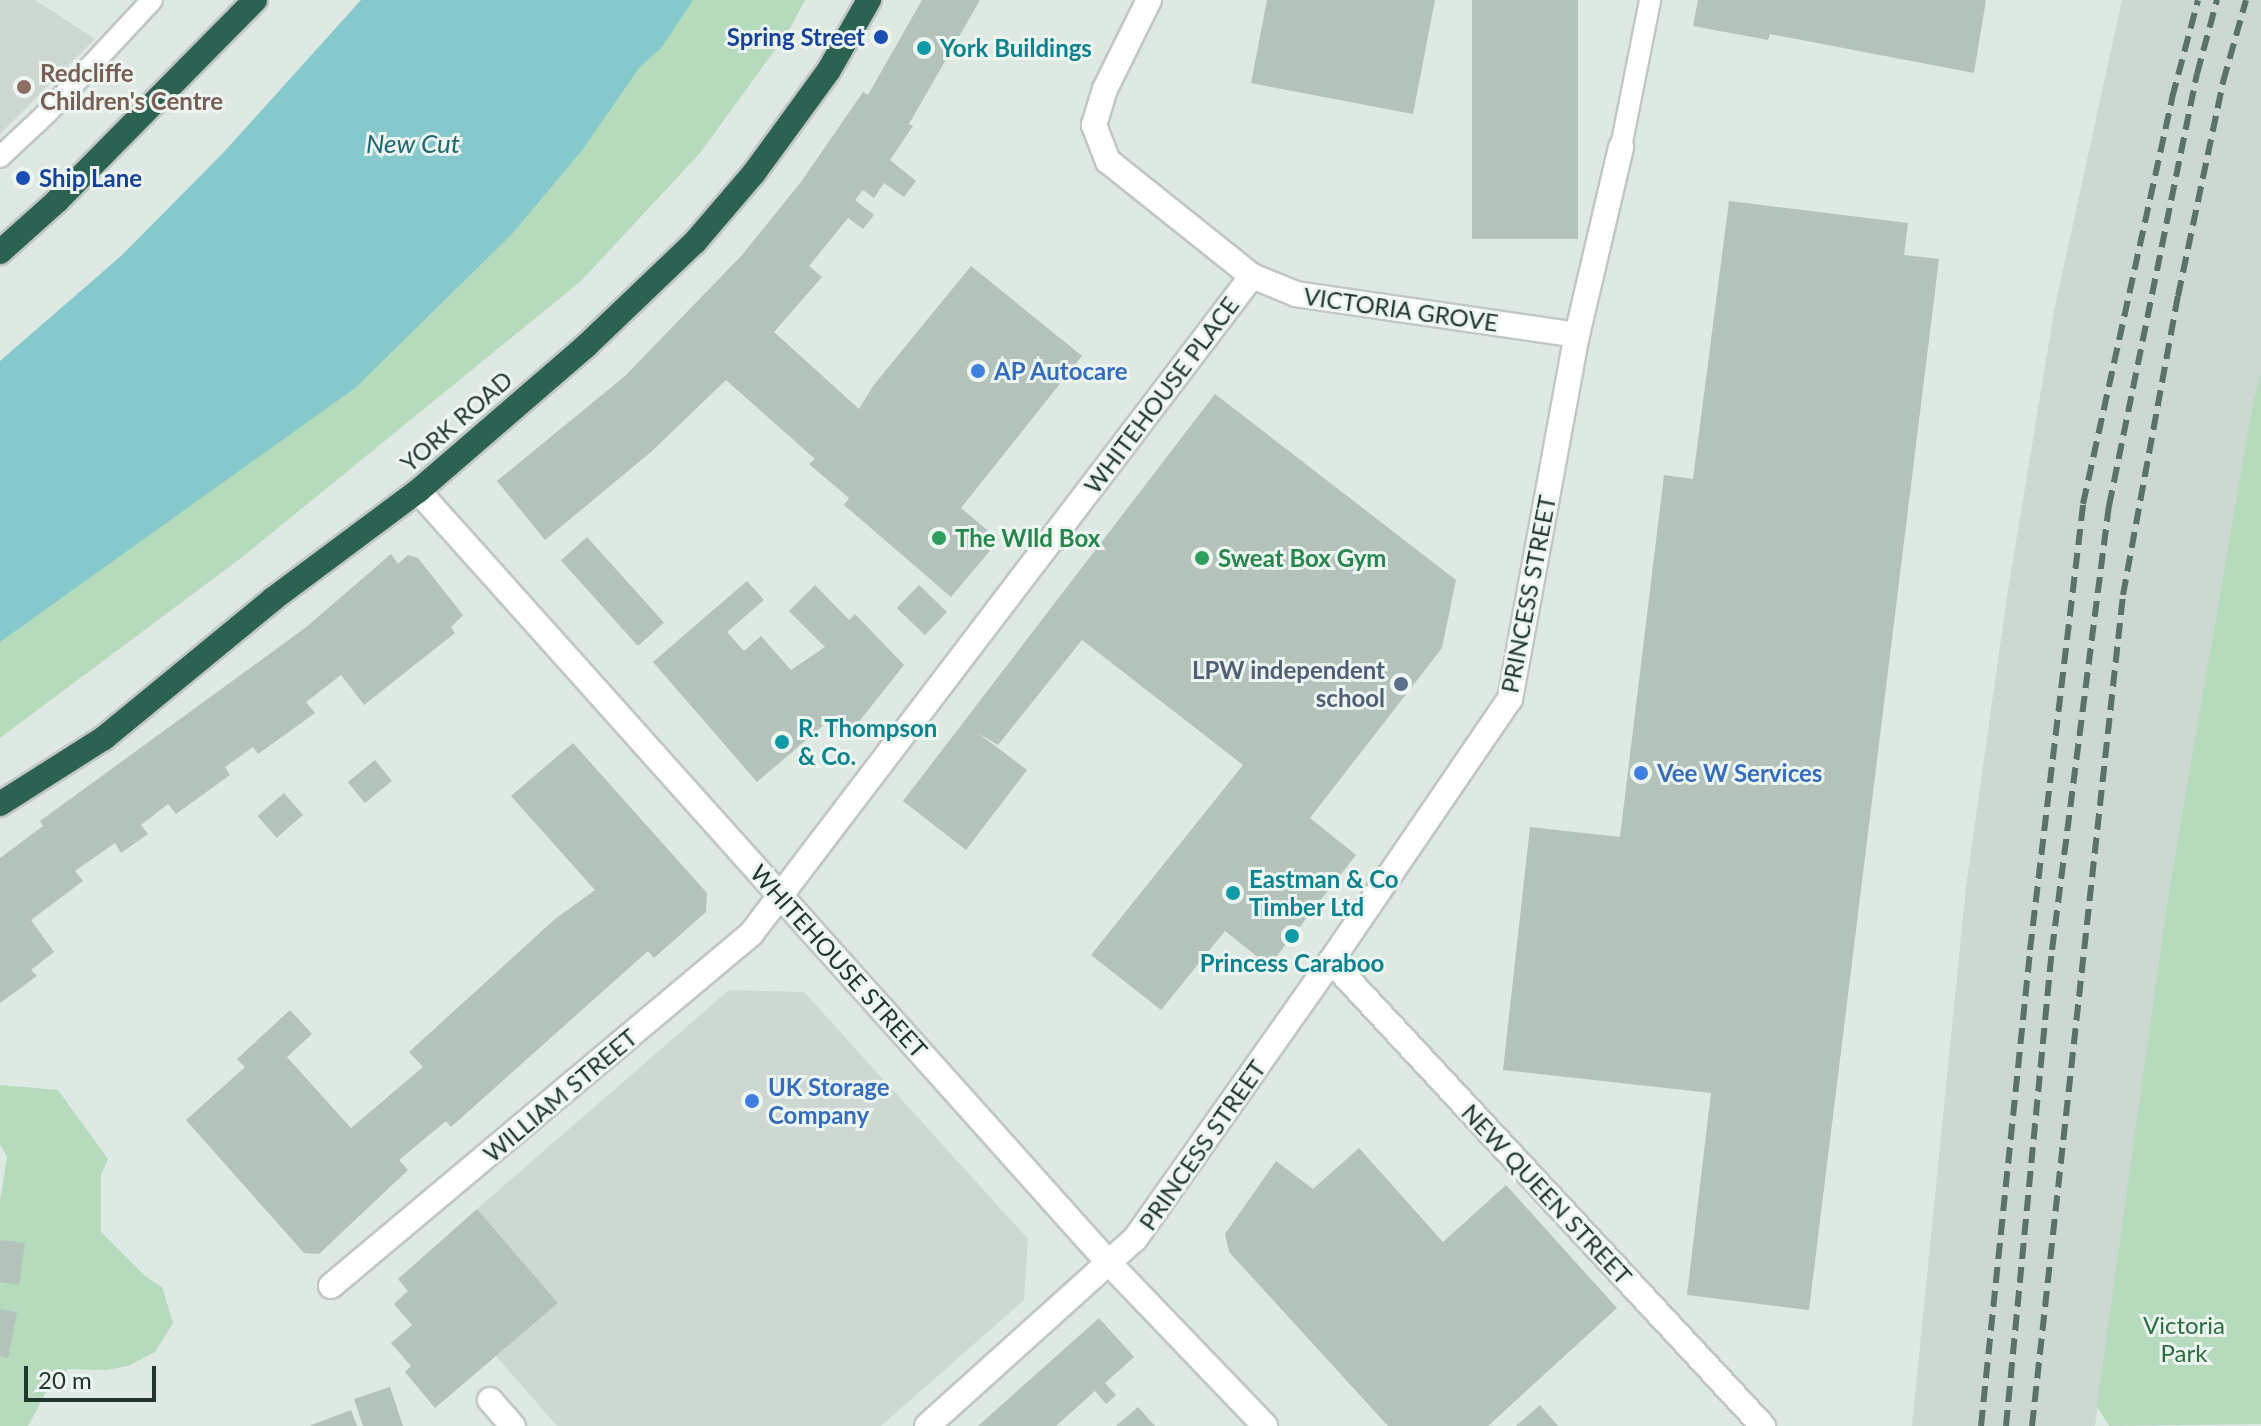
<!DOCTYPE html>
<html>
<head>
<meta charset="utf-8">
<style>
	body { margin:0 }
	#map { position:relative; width:2261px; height:1426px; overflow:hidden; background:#dde9e2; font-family:Lato,sans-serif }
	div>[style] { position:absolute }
	.built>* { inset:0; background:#ccd8d1 }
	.green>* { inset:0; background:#b6dabc }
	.water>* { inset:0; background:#86c9cd }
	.building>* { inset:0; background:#b3c3bb; transform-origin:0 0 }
	.roads { filter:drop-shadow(2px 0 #c1c7c5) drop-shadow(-2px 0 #c1c7c5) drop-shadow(0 2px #c1c7c5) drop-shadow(0 -2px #c1c7c5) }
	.lane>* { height:20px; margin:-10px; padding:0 10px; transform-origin:10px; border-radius:10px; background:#fff }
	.street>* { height:24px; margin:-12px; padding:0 12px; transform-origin:12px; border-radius:12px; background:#fff }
	.highway>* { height:24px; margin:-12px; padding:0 12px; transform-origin:12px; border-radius:12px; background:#2c6252 }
	.rail>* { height:6px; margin-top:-3px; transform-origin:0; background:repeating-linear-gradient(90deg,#59736a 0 16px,transparent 0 24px) }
	.dots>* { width:22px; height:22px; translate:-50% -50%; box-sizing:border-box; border:4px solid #edf6f1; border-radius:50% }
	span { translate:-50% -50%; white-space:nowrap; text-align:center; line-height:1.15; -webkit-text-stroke:6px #edf6f1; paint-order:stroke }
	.transit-label { font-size:24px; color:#164399; font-weight:700 }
	.right { translate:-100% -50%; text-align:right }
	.left { translate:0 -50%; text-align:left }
	.culture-label { font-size:24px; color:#0d838f; font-weight:700 }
	.education-label { font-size:24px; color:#785e54; font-weight:700 }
	.street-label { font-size:24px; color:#20372f }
	.shop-label { font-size:24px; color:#366cbe; font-weight:700 }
	.leisure-label { font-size:24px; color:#27864d; font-weight:700 }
	.service-label { font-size:24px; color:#4e5e75; font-weight:700 }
	.park-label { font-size:24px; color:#2b6d3e }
	.water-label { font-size:26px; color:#1c6a70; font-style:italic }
	.scale { position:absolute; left:24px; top:1366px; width:132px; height:36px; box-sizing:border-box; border:4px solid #20372f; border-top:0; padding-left:10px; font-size:24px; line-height:28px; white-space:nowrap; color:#20372f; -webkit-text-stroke:6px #edf6f1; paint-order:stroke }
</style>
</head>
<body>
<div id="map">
	<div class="built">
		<div style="clip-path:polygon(0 0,35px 0,95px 39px,0 134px)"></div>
		<div style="clip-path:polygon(2122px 0,2261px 0,2261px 373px,2253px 402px,2169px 890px,2095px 1426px,1912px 1426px,1966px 887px,2007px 596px,2055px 306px)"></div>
		<div style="clip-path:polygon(729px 990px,804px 992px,1028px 1239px,1024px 1300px,881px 1426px,557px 1426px,496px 1356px,558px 1303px,477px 1209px)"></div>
	</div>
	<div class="green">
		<div style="clip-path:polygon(649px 0,805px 0,788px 32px,700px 153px,581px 281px,241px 558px,0 738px,0 592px)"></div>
		<div style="clip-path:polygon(2261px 373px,2261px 1424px,2109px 1426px,2097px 1406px,2169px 890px,2253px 402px)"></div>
		<div style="clip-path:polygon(0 1085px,58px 1090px,108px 1159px,101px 1175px,101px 1232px,145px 1276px,162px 1287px,173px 1323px,155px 1352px,128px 1366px,106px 1370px,68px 1369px,48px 1388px,28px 1426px,0 1426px,0 1201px,7px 1157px,0 1144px)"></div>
	</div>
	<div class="water">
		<div style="clip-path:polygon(361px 0,693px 0,662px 47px,639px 68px,583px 149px,511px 235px,355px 388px,0 642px,0 361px,121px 256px,224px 152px)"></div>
	</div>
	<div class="building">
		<div style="clip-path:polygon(922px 0,980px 0,909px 124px,913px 126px,890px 160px,916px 181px,904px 197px,884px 183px,874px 198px,863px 190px,855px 200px,874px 215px,863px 229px,848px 218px,809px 266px,822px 277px,774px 332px,859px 409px,873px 386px,971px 266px,1082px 356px,961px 508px,999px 540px,951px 597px,844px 505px,849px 498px,809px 464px,815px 459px,726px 380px,651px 452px,545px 540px,497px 481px,625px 376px,742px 255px,801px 182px,863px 92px,868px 95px)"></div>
		<div style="clip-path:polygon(1267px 0,1435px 0,1413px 114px,1251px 83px)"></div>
		<div style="left:1472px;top:0;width:106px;height:239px"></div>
		<div style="clip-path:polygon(1698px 0,1986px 0,1974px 73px,1770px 34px,1768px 40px,1693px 26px)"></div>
		<div style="clip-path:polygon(1729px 201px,1908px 223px,1904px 255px,1939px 259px,1809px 1310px,1687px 1295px,1711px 1093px,1503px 1070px,1530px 827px,1620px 837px,1664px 475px,1693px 479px)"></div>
		<div style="clip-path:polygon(1215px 394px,1456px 580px,1442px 648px,1310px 818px,1356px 855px,1269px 966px,1225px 931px,1161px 1010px,1091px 955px,1243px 765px,1082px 640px,998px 745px,978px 733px,1027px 770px,966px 850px,903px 801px)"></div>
		<div style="left:587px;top:537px;width:115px;height:35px;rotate:48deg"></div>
		<div style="clip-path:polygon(391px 554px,398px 564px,408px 555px,418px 558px,463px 615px,451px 627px,455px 633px,364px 705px,341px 675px,306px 702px,315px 713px,286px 734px,258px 754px,253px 747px,225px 767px,230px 775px,176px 814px,168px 804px,141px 825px,148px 834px,121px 853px,115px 843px,75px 871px,83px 881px,31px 920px,54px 952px,31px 970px,37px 976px,0 1003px,0 858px,43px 826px,40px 821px,305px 628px)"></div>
		<div style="clip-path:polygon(747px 581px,764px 600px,727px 632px,744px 651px,761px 636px,791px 670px,825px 647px,789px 611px,815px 585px,849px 620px,855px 614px,904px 665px,846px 738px,826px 723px,757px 782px,653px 662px)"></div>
		<div style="left:919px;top:585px;width:39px;height:32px;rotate:44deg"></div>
		<div style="clip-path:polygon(573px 743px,707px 893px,706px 912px,654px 958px,648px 951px,451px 1127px,446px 1121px,399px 1160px,408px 1170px,319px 1254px,304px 1253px,186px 1120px,245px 1067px,237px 1059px,290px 1010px,312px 1034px,287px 1057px,351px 1128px,423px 1067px,409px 1052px,555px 919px,595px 890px,511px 796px)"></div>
		<div style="left:375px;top:760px;width:27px;height:35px;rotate:51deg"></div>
		<div style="left:284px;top:793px;width:29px;height:35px;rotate:49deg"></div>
		<div style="clip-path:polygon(1359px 1148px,1443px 1242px,1506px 1185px,1617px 1308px,1488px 1426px,1388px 1426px,1229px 1252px,1225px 1234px,1276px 1161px,1313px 1189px)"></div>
		<div style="clip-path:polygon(477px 1209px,558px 1303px,435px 1408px,405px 1372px,411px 1366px,391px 1343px,412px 1325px,394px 1304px,408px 1291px,398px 1279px)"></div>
		<div style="clip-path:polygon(0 1240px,25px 1243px,19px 1285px,0 1282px)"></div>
		<div style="clip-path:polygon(0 1309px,17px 1312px,8px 1358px,0 1356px)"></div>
		<div style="clip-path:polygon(1099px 1318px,1134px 1357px,1105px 1383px,1116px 1395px,1106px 1404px,1095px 1391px,1056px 1426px,978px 1426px)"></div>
		<div style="clip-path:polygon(390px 1387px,403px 1426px,363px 1426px,354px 1399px)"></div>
		<div style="clip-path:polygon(1540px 1405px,1558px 1426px,1516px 1426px)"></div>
		<div style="clip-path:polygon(1138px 1407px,1155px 1426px,1116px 1426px)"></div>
		<div style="clip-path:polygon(351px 1410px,357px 1426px,309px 1426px)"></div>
	</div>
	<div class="roads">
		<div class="lane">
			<div style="left:1621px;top:147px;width:150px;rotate:-78.8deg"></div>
			<div style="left:0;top:157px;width:64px;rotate:-43.1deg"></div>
			<div style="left:47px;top:113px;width:154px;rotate:-47.1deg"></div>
		</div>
		<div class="street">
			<div style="left:1149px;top:0;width:99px;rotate:116.3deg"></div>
			<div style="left:1105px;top:89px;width:38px;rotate:107deg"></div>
			<div style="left:1094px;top:125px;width:39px;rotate:69deg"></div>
			<div style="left:1108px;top:161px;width:184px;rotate:38.6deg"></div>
			<div style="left:1252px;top:276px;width:48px;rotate:22.2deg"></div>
			<div style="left:1296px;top:294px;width:284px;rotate:8.3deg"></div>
			<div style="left:418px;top:491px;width:1035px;rotate:48.17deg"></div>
			<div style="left:1108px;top:1262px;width:227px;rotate:46.2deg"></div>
			<div style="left:1331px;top:961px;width:635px;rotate:47.11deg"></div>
			<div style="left:331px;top:1286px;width:548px;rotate:-39.97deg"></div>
			<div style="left:751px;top:934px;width:827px;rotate:-52.71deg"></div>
			<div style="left:490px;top:1400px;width:35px;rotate:49deg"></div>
			<div style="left:927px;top:1426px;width:280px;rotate:-42deg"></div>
			<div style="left:1135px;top:1239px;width:340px;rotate:-54.8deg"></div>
			<div style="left:1331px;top:961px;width:317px;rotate:-55.7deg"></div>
			<div style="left:1510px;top:699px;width:370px;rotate:-79.6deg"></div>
			<div style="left:1577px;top:335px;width:193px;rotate:-76.8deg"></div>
		</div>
		<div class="highway">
			<div style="left:0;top:252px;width:76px;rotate:-41.8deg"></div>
			<div style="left:57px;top:201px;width:282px;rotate:-45.4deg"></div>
			<div style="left:0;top:804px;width:123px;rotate:-32.4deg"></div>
			<div style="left:104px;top:738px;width:219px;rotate:-39.4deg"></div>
			<div style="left:273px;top:599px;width:181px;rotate:-36.7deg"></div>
			<div style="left:418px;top:491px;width:222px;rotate:-40.8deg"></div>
			<div style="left:586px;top:346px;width:151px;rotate:-43.7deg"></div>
			<div style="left:695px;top:242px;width:91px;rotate:-49.5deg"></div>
			<div style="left:754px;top:173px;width:127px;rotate:-53.9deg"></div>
			<div style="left:829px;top:70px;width:81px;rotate:-60.3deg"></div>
		</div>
	</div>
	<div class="rail">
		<div style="left:1981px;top:1426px;width:479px;rotate:-84.1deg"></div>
		<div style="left:2030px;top:950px;width:449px;rotate:-83.2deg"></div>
		<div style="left:2083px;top:504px;width:416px;rotate:-77.6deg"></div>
		<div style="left:2172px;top:98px;width:101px;rotate:-75.1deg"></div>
		<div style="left:2006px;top:1426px;width:478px;rotate:-84.5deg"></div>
		<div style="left:2052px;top:950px;width:448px;rotate:-82.7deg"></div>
		<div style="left:2109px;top:506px;width:441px;rotate:-78.5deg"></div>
		<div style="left:2197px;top:74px;width:77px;rotate:-74.9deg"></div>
		<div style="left:2032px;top:1426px;width:836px;rotate:-83.75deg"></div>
		<div style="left:2123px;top:595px;width:304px;rotate:-79.6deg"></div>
		<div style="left:2178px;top:296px;width:219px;rotate:-78.1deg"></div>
		<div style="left:2223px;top:82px;width:85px;rotate:-74.3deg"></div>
	</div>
	<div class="dots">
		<div style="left:881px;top:37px;background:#1a4fb4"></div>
		<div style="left:924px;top:48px;background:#0f9aa8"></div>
		<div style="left:24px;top:87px;background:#8d6e63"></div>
		<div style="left:23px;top:178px;background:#1a4fb4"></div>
		<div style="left:978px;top:371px;background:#3f7fe0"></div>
		<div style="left:939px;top:538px;background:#2e9e5b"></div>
		<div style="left:1202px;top:558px;background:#2e9e5b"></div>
		<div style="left:1401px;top:684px;background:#5c6f8a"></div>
		<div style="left:782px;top:742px;background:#0f9aa8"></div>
		<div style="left:1641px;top:773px;background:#3f7fe0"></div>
		<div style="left:1233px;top:893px;background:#0f9aa8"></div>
		<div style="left:1292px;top:936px;background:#0f9aa8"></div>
		<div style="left:752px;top:1101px;background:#3f7fe0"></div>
	</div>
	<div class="transit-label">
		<span class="right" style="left:865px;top:37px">Spring Street</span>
		<span class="left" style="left:39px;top:178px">Ship Lane</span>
	</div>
	<div class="culture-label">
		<span class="left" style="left:940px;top:48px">York Buildings</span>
		<span class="left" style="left:798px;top:742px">R. Thompson<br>&amp; Co.</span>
		<span class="left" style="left:1249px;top:893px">Eastman &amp; Co<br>Timber Ltd</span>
		<span style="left:1292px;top:963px">Princess Caraboo</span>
	</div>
	<div class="education-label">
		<span class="left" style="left:40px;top:87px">Redcliffe<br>Children's Centre</span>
	</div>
	<div class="street-label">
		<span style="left:1401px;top:309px;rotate:8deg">VICTORIA GROVE</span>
		<span style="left:1161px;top:395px;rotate:-53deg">WHITEHOUSE PLACE</span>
		<span style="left:456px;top:421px;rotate:-41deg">YORK ROAD</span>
		<span style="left:1528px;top:594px;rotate:-79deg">PRINCESS STREET</span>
		<span style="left:839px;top:961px;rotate:48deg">WHITEHOUSE STREET</span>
		<span style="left:560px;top:1095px;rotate:-40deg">WILLIAM STREET</span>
		<span style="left:1202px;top:1145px;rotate:-55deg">PRINCESS STREET</span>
		<span style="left:1547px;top:1194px;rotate:47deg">NEW QUEEN STREET</span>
	</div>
	<div class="shop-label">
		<span class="left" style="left:994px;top:371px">AP Autocare</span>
		<span class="left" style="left:1657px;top:773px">Vee W Services</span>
		<span class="left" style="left:768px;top:1101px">UK Storage<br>Company</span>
	</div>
	<div class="leisure-label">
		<span class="left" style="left:955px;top:538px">The WIld Box</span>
		<span class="left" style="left:1218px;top:558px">Sweat Box Gym</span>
	</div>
	<div class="service-label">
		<span class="right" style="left:1385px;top:684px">LPW independent<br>school</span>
	</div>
	<div class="park-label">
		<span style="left:2184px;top:1339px">Victoria<br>Park</span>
	</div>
	<div class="water-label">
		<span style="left:413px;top:144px">New Cut</span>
	</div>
	<div class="scale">20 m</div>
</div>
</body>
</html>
